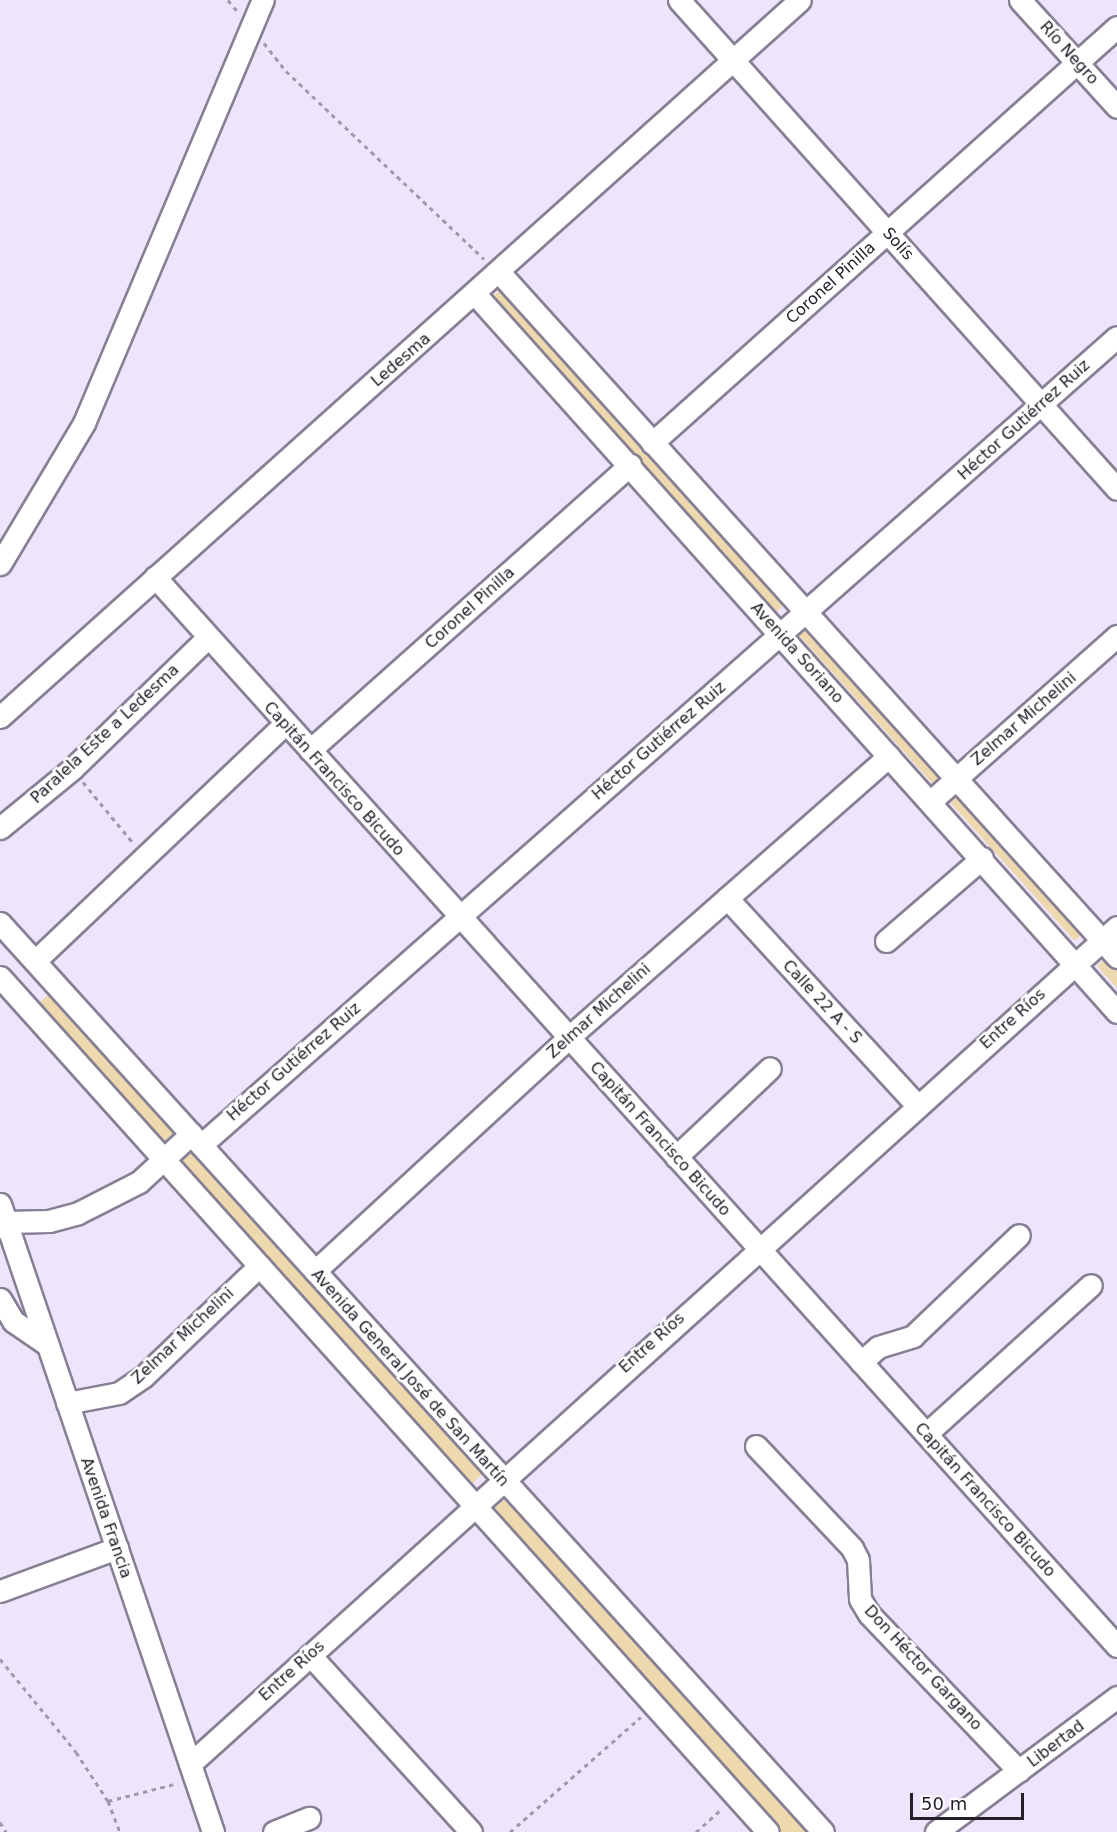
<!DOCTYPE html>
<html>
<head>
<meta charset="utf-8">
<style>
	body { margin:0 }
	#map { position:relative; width:1117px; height:1832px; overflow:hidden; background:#eee5fc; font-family:"DejaVu Sans",sans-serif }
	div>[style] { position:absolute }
	.green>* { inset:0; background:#eed8ae; transform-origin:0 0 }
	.path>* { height:3px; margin-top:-1.5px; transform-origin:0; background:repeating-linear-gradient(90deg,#a099ab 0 4.5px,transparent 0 9px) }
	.roads { filter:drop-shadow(2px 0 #878095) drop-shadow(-2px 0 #878095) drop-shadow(0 2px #878095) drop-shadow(0 -2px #878095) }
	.minor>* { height:21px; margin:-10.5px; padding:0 10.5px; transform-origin:10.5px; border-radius:10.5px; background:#fff }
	span { translate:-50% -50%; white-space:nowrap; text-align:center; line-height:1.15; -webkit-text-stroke:5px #fff; paint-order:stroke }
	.street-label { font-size:16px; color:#232029 }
	.scale { position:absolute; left:910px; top:1793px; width:114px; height:27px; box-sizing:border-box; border:3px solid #232029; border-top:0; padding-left:8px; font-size:18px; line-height:21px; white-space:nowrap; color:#232029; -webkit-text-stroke:4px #fff; paint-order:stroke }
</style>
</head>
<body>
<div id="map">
	<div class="green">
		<div style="left:502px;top:288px;width:424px;height:13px;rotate:48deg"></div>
		<div style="left:809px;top:627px;width:200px;height:13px;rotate:48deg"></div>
		<div style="left:960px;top:794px;width:186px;height:13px;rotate:48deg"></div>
		<div style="clip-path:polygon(1107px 957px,1117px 968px,1117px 988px,1097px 966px)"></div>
		<div style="left:50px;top:993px;width:647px;height:21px;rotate:48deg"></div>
		<div style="left:506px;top:1498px;width:450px;height:22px;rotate:48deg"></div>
	</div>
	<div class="path">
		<div style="left:228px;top:0;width:17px;rotate:50deg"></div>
		<div style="left:264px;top:43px;width:36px;rotate:52deg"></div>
		<div style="left:286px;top:71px;width:273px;rotate:43.5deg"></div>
		<div style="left:83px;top:782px;width:80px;rotate:50.6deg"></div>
		<div style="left:0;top:1659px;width:120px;rotate:50.7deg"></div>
		<div style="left:76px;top:1752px;width:59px;rotate:56.9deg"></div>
		<div style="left:108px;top:1801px;width:72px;rotate:-14.4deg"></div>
		<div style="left:108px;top:1801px;width:33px;rotate:69deg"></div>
		<div style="left:0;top:1822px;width:12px;rotate:59deg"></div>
		<div style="left:510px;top:1832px;width:174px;rotate:-41.3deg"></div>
		<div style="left:696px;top:1832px;width:36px;rotate:-42deg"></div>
	</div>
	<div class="roads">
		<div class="minor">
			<div style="left:679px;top:0;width:656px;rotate:48.15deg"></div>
			<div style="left:1020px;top:0;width:144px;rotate:47.8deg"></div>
			<div style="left:499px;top:272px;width:923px;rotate:47.94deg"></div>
			<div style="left:475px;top:294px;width:963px;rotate:48.2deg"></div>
			<div style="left:652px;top:443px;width:624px;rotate:-41.82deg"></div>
			<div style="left:0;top:564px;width:164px;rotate:-59.2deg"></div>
			<div style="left:84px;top:423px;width:459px;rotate:-67.1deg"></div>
			<div style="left:155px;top:577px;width:1438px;rotate:48.02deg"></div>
			<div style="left:0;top:717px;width:1074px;rotate:-41.87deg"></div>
			<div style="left:310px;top:750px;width:429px;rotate:-41.7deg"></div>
			<div style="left:931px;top:801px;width:249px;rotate:-41.6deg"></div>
			<div style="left:0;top:828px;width:93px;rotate:-39.3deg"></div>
			<div style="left:72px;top:769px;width:190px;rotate:-44.1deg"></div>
			<div style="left:727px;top:898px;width:281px;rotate:47.5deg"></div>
			<div style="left:0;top:923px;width:1226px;rotate:47.84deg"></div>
			<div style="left:886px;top:941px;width:127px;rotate:-40.8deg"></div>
			<div style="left:35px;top:961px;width:343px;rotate:-43.5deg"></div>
			<div style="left:0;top:977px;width:1149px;rotate:48.07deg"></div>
			<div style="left:201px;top:1145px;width:1221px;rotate:-41.42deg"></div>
			<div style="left:676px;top:1157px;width:129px;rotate:-43.4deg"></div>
			<div style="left:0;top:1204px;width:663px;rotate:71.26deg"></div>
			<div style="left:0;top:1227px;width:8px;rotate:-40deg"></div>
			<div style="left:6px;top:1222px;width:43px;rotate:-1.3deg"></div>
			<div style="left:49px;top:1221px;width:30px;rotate:-15deg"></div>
			<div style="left:78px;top:1213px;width:68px;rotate:-26.9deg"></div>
			<div style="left:139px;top:1182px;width:71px;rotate:-42.7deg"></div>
			<div style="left:315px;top:1271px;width:344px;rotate:-42.6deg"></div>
			<div style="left:568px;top:1038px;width:427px;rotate:-41.3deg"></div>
			<div style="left:0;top:1299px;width:26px;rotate:59deg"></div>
			<div style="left:13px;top:1321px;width:42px;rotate:34.4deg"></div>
			<div style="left:861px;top:1362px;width:23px;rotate:-41deg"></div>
			<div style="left:878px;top:1347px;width:37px;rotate:-17deg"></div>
			<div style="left:913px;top:1336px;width:146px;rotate:-43.6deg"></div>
			<div style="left:67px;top:1403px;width:53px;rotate:-10.9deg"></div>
			<div style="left:119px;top:1393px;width:29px;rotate:-34deg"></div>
			<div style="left:143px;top:1377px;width:161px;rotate:-43.7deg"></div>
			<div style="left:926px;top:1434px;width:222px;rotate:-42.1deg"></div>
			<div style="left:756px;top:1446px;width:140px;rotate:46.7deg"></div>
			<div style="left:852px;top:1548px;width:13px;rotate:63deg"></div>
			<div style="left:858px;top:1560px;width:39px;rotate:87deg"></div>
			<div style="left:860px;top:1599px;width:17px;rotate:59deg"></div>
			<div style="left:869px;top:1614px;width:217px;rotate:46.3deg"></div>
			<div style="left:0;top:1591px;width:125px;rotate:-20.2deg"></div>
			<div style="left:310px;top:1655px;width:239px;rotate:47.7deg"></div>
			<div style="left:190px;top:1764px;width:1249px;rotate:-42.08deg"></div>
			<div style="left:274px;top:1832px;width:38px;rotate:-22deg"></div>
			<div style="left:936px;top:1832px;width:226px;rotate:-36.7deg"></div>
		</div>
	</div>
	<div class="street-label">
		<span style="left:1069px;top:53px;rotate:48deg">Río Negro</span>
		<span style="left:898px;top:244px;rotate:48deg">Solís</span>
		<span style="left:831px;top:283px;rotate:-42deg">Coronel Pinilla</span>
		<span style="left:401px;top:360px;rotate:-41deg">Ledesma</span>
		<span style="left:1024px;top:420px;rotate:-42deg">Héctor Gutiérrez Ruiz</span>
		<span style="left:470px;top:608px;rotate:-42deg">Coronel Pinilla</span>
		<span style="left:797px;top:653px;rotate:48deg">Avenida Soriano</span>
		<span style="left:1024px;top:719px;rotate:-41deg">Zelmar Michelini</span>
		<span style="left:105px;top:734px;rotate:-43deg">Paralela Este a Ledesma</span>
		<span style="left:659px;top:741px;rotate:-41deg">Héctor Gutiérrez Ruiz</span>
		<span style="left:334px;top:779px;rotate:48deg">Capitán Francisco Bicudo</span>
		<span style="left:822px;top:1002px;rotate:47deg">Calle 22 A - S</span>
		<span style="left:599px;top:1011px;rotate:-42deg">Zelmar Michelini</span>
		<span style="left:1013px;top:1019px;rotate:-42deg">Entre Ríos</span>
		<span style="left:294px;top:1062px;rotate:-41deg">Héctor Gutiérrez Ruiz</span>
		<span style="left:660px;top:1139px;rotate:48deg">Capitán Francisco Bicudo</span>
		<span style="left:183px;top:1336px;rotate:-43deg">Zelmar Michelini</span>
		<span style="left:652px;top:1343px;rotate:-42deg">Entre Ríos</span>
		<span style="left:410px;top:1378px;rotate:48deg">Avenida General José de San Martín</span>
		<span style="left:985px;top:1500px;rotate:48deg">Capitán Francisco Bicudo</span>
		<span style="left:106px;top:1518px;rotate:71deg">Avenida Francia</span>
		<span style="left:923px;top:1668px;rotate:47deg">Don Héctor Gargano</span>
		<span style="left:292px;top:1671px;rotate:-42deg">Entre Ríos</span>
		<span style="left:1056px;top:1744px;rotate:-37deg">Libertad</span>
	</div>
	<div class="scale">50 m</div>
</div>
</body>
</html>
